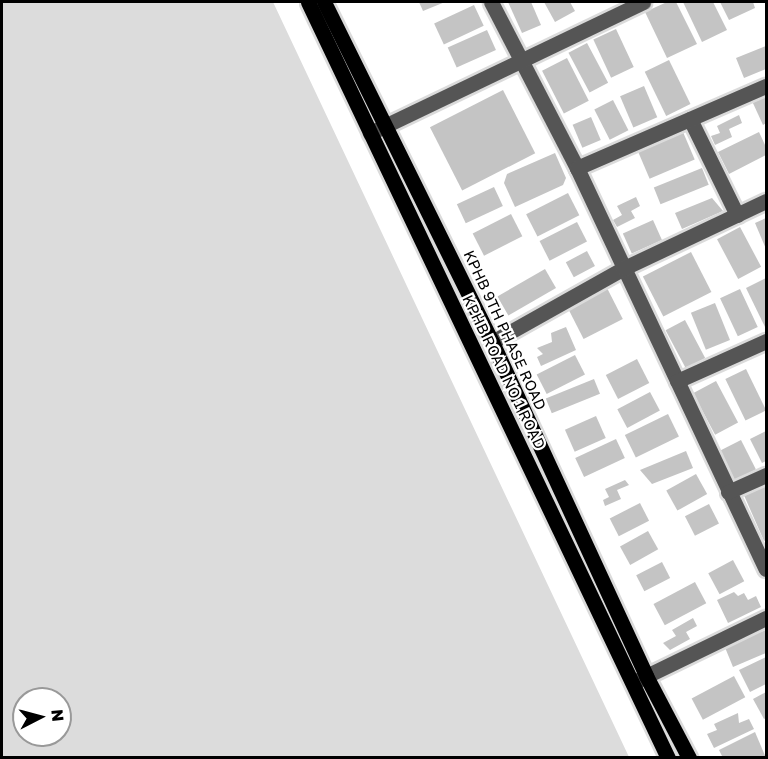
<!DOCTYPE html>
<html>
<head>
<meta charset="utf-8">
<style>
	body { margin:0 }
	#map { position:relative; width:768px; height:759px; overflow:hidden; background:#fff; font-family:"Golos Text",sans-serif }
	div>[style] { position:absolute }
	.green>* { inset:0; background:#dcdcdc }
	.building>* { inset:0; background:#c4c4c4; transform-origin:0 0 }
	.roads { filter:drop-shadow(2px 0 #dbdbdb) drop-shadow(-2px 0 #dbdbdb) drop-shadow(0 2px #dbdbdb) drop-shadow(0 -2px #dbdbdb) }
	.minor>* { height:15px; margin:-7.5px; padding:0 7.5px; transform-origin:7.5px; border-radius:7.5px; background:#555 }
	.major>* { height:15px; margin:-7.5px; padding:0 7.5px; transform-origin:7.5px; border-radius:7.5px; background:#000 }
	span { translate:-50% -50%; white-space:nowrap; text-align:center; line-height:1.15; -webkit-text-stroke:4.5px #fff; paint-order:stroke }
	.street-label { font-size:15px; color:#000 }
	.frame { position:absolute; inset:0; border:3px solid #000; pointer-events:none }
	.north { position:absolute; left:12px; top:687px; width:60px; height:60px; box-sizing:border-box; background:#fff; border:2px solid #999; border-radius:50%; rotate:84deg; font-size:16px; font-weight:700; line-height:24px; text-align:center; color:#000 }
	.north::after { content:''; display:block; margin:auto; width:21px; height:27px; background:#000; clip-path:polygon(50% 0,100% 100%,50% 72%,0 100%) }
</style>
</head>
<body>
<div id="map">
	<div class="green">
		<div style="clip-path:polygon(evenodd,2px 2px,273px 2px,629px 757px,2px 757px,2px 2px,24px 699px,60px 699px,60px 735px,24px 735px,24px 699px)"></div>
	</div>
	<div class="building">
		<div style="clip-path:polygon(419px 2px,445px 2px,423px 11px)"></div>
		<div style="clip-path:polygon(508px 2px,531px 2px,541px 25px,522px 33px)"></div>
		<div style="clip-path:polygon(544px 2px,570px 2px,575px 11px,555px 22px)"></div>
		<div style="clip-path:polygon(667px 2px,676px 2px,697px 44px,667px 58px,645px 12px)"></div>
		<div style="clip-path:polygon(683px 2px,713px 2px,727px 30px,702px 42px)"></div>
		<div style="clip-path:polygon(720px 2px,753px 2px,755px 8px,729px 20px)"></div>
		<div style="left:474px;top:5px;width:23px;height:44px;rotate:65deg"></div>
		<div style="left:616px;top:29px;width:42px;height:25px;rotate:65deg"></div>
		<div style="left:487px;top:30px;width:22px;height:43px;rotate:66deg"></div>
		<div style="left:587px;top:43px;width:45px;height:21px;rotate:62deg"></div>
		<div style="clip-path:polygon(766px 46px,766px 69px,744px 78px,736px 58px)"></div>
		<div style="left:567px;top:58px;width:48px;height:28px;rotate:63deg"></div>
		<div style="left:669px;top:60px;width:49px;height:27px;rotate:64deg"></div>
		<div style="left:644px;top:86px;width:34px;height:26px;rotate:67deg"></div>
		<div style="left:503px;top:90px;width:71px;height:82px;rotate:63deg"></div>
		<div style="clip-path:polygon(766px 94px,766px 123px,763px 125px,752px 101px)"></div>
		<div style="left:613px;top:100px;width:34px;height:21px;rotate:63deg"></div>
		<div style="clip-path:polygon(739px 115px,742px 123px,729px 129px,732px 137px,715px 145px,711px 136px,720px 133px,717px 126px)"></div>
		<div style="left:591px;top:117px;width:25px;height:20px;rotate:67deg"></div>
		<div style="left:683px;top:132px;width:30px;height:49px;rotate:67deg"></div>
		<div style="clip-path:polygon(759px 132px,766px 147px,766px 155px,729px 174px,718px 152px)"></div>
		<div style="clip-path:polygon(555px 153px,566px 178px,563px 185px,515px 207px,504px 183px,507px 174px)"></div>
		<div style="left:702px;top:168px;width:18px;height:52px;rotate:68deg"></div>
		<div style="left:494px;top:187px;width:21px;height:41px;rotate:65deg"></div>
		<div style="left:568px;top:193px;width:25px;height:47px;rotate:63deg"></div>
		<div style="clip-path:polygon(636px 197px,640px 206px,631px 211px,635px 218px,617px 227px,613px 220px,622px 215px,617px 206px)"></div>
		<div style="clip-path:polygon(712px 198px,723px 211px,682px 229px,675px 213px)"></div>
		<div style="left:511px;top:214px;width:25px;height:43px;rotate:63deg"></div>
		<div style="clip-path:polygon(766px 218px,766px 249px,755px 223px)"></div>
		<div style="left:653px;top:220px;width:22px;height:33px;rotate:66deg"></div>
		<div style="left:577px;top:222px;width:22px;height:42px;rotate:63deg"></div>
		<div style="left:740px;top:227px;width:45px;height:26px;rotate:62deg"></div>
		<div style="left:587px;top:251px;width:17px;height:24px;rotate:62deg"></div>
		<div style="left:691px;top:252px;width:45px;height:54px;rotate:63deg"></div>
		<div style="left:545px;top:269px;width:22px;height:55px;rotate:60deg"></div>
		<div style="clip-path:polygon(766px 278px,766px 329px,746px 288px)"></div>
		<div style="left:606px;top:286px;width:37px;height:44px;rotate:63deg"></div>
		<div style="left:740px;top:289px;width:42px;height:22px;rotate:65deg"></div>
		<div style="left:715px;top:303px;width:40px;height:26px;rotate:68deg"></div>
		<div style="left:685px;top:320px;width:43px;height:22px;rotate:62deg"></div>
		<div style="clip-path:polygon(566px 327px,576px 350px,541px 366px,537px 357px,543px 354px,537px 348px,552px 342px,551px 333px)"></div>
		<div style="left:575px;top:355px;width:22px;height:43px;rotate:63deg"></div>
		<div style="left:637px;top:359px;width:27px;height:35px;rotate:63deg"></div>
		<div style="left:746px;top:369px;width:46px;height:23px;rotate:64deg"></div>
		<div style="left:594px;top:379px;width:16px;height:52px;rotate:68deg"></div>
		<div style="left:716px;top:381px;width:47px;height:26px;rotate:62deg"></div>
		<div style="left:650px;top:392px;width:21px;height:37px;rotate:62deg"></div>
		<div style="left:668px;top:414px;width:25px;height:48px;rotate:64deg"></div>
		<div style="left:596px;top:416px;width:24px;height:34px;rotate:66deg"></div>
		<div style="clip-path:polygon(766px 431px,766px 461px,762px 463px,750px 439px)"></div>
		<div style="left:616px;top:439px;width:21px;height:45px;rotate:65deg"></div>
		<div style="left:741px;top:440px;width:33px;height:26px;rotate:63deg"></div>
		<div style="clip-path:polygon(686px 451px,693px 468px,652px 484px,640px 470px)"></div>
		<div style="left:696px;top:474px;width:23px;height:34px;rotate:61deg"></div>
		<div style="clip-path:polygon(625px 480px,629px 485px,617px 490px,621px 499px,605px 506px,603px 500px,609px 497px,605px 489px)"></div>
		<div style="clip-path:polygon(766px 484px,766px 540px,764px 541px,743px 493px)"></div>
		<div style="left:640px;top:503px;width:20px;height:34px;rotate:63deg"></div>
		<div style="left:709px;top:504px;width:22px;height:27px;rotate:63deg"></div>
		<div style="left:648px;top:531px;width:21px;height:32px;rotate:61deg"></div>
		<div style="left:733px;top:560px;width:24px;height:28px;rotate:62deg"></div>
		<div style="left:662px;top:562px;width:18px;height:29px;rotate:63deg"></div>
		<div style="left:695px;top:582px;width:24px;height:47px;rotate:62deg"></div>
		<div style="clip-path:polygon(734px 592px,738px 596px,744px 593px,748px 600px,756px 596px,761px 607px,728px 623px,717px 600px)"></div>
		<div style="clip-path:polygon(693px 618px,697px 626px,686px 632px,690px 639px,670px 650px,663px 643px,676px 636px,672px 630px)"></div>
		<div style="clip-path:polygon(766px 630px,766px 653px,733px 667px,724px 645px)"></div>
		<div style="clip-path:polygon(766px 657px,766px 684px,750px 692px,739px 670px)"></div>
		<div style="left:734px;top:676px;width:24px;height:48px;rotate:62deg"></div>
		<div style="clip-path:polygon(766px 692px,766px 718px,764px 719px,753px 699px)"></div>
		<div style="clip-path:polygon(738px 713px,739px 723px,749px 719px,754px 729px,714px 748px,707px 734px,717px 730px,714px 724px)"></div>
		<div style="clip-path:polygon(755px 732px,766px 758px,723px 758px,719px 750px)"></div>
	</div>
	<div class="roads">
		<div class="minor">
			<div style="left:491px;top:2px;width:187px;rotate:62.6deg"></div>
			<div style="left:577px;top:168px;width:443px;rotate:64.8deg"></div>
			<div style="left:690px;top:119px;width:107px;rotate:63.9deg"></div>
			<div style="left:370px;top:133px;width:303px;rotate:-25.6deg"></div>
			<div style="left:577px;top:168px;width:206px;rotate:-23.5deg"></div>
			<div style="left:492px;top:342px;width:151px;rotate:-29.3deg"></div>
			<div style="left:624px;top:268px;width:157px;rotate:-25.3deg"></div>
			<div style="left:677px;top:381px;width:98px;rotate:-24.2deg"></div>
			<div style="left:728px;top:492px;width:42px;rotate:-24.1deg"></div>
			<div style="left:634px;top:682px;width:147px;rotate:-25.9deg"></div>
		</div>
		<div class="major">
			<div style="left:308px;top:2px;width:837px;rotate:64.54deg"></div>
			<div style="left:324px;top:2px;width:379px;rotate:63.7deg"></div>
			<div style="left:492px;top:342px;width:368px;rotate:65.2deg"></div>
			<div style="left:646px;top:676px;width:93px;rotate:62.3deg"></div>
		</div>
	</div>
	<div class="street-label">
		<span style="left:505px;top:330px;rotate:65deg">KPHB 9TH PHASE ROAD</span>
		<span style="left:504px;top:372px;rotate:64deg">KPHB ROAD NO 1 ROAD</span>
	</div>
	<div class="frame"></div>
	<div class="north">N</div>
</div>
</body>
</html>
